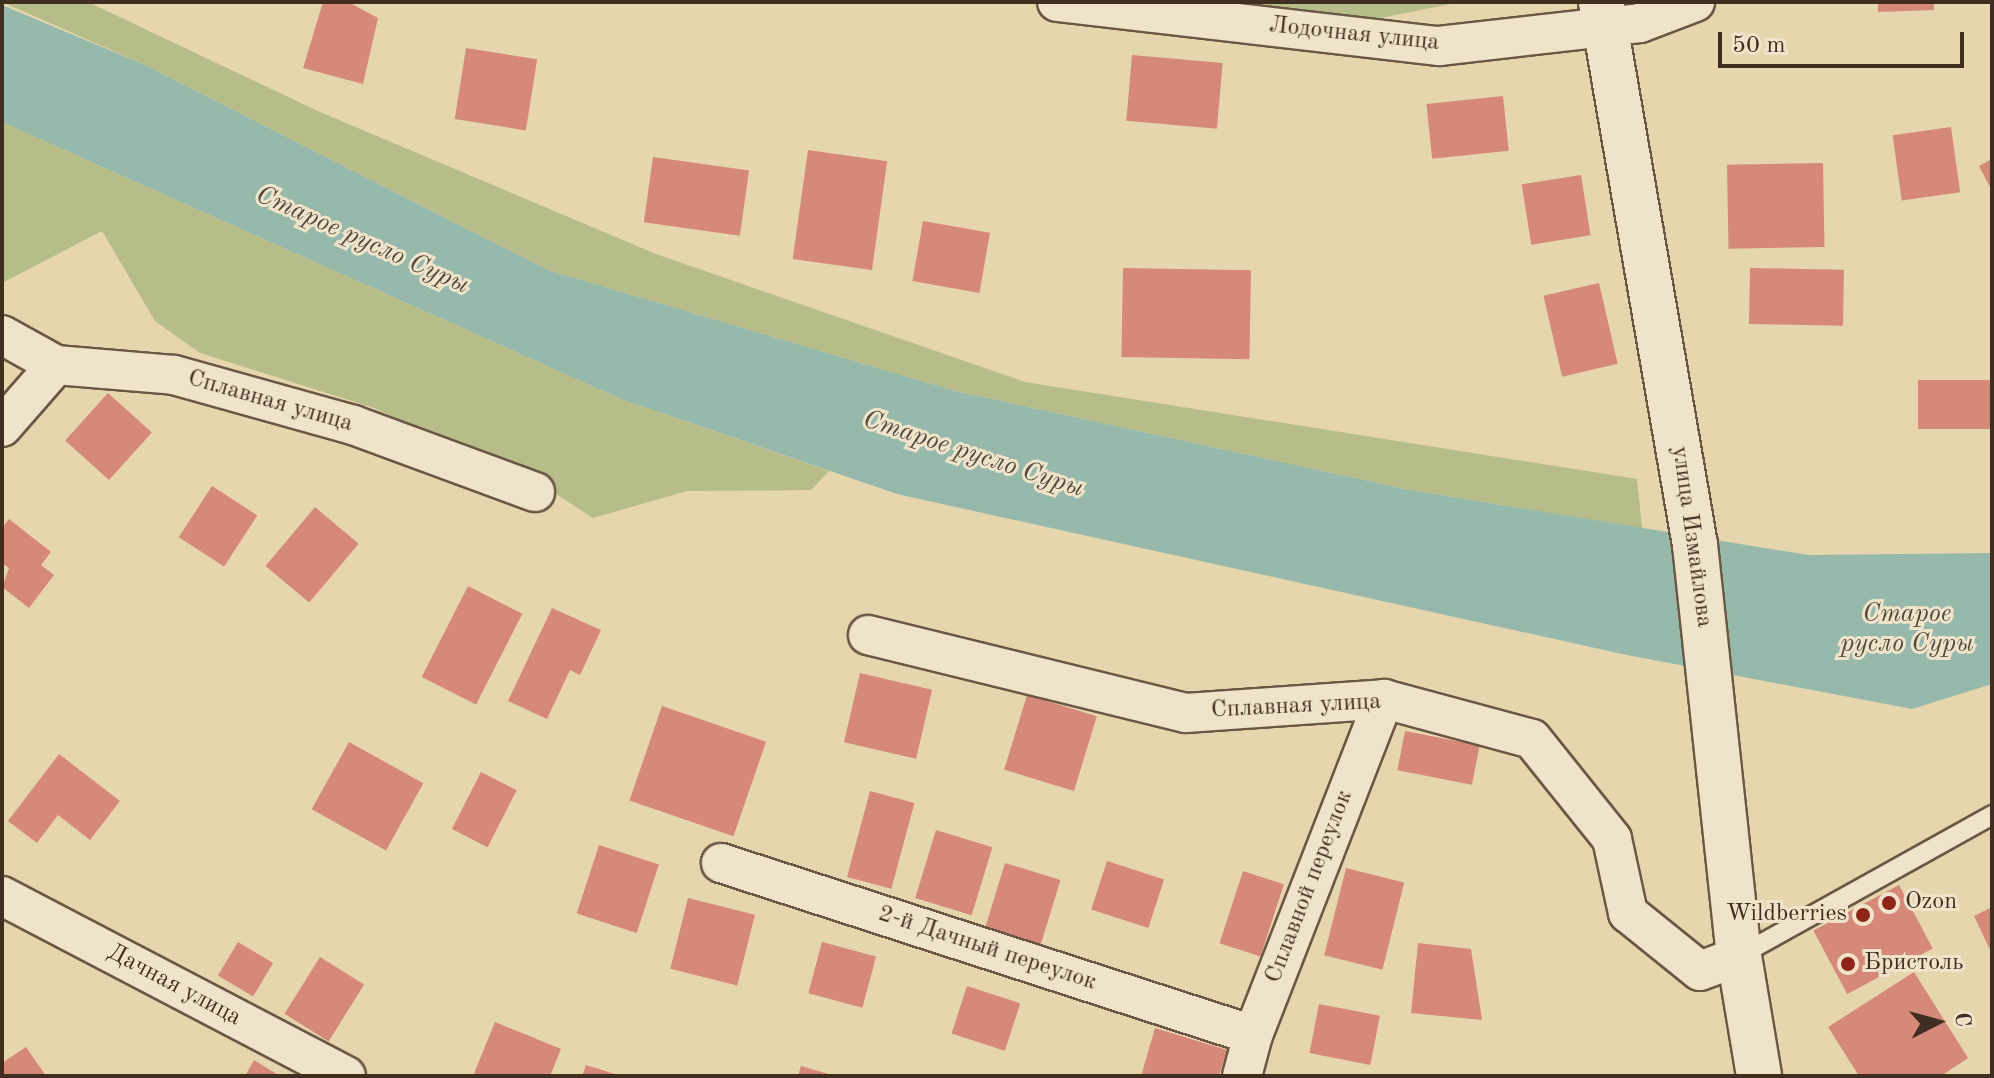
<!DOCTYPE html>
<html>
<head>
<meta charset="utf-8">
<style>
	body { margin:0 }
	#map { position:relative; width:1994px; height:1078px; overflow:hidden; background:#e6d6ad; font-family:"Old Standard TT",serif }
	div>[style] { position:absolute }
	.green>* { inset:0; background:#b7bd88 }
	.water>* { inset:0; background:#96b9ab }
	.building>* { inset:0; background:#d68979; transform-origin:0 0 }
	.roads { filter:drop-shadow(2px 0 #6a5844) drop-shadow(-2px 0 #6a5844) drop-shadow(0 2px #6a5844) drop-shadow(0 -2px #6a5844) }
	.service>* { height:18px; margin:-9px; padding:0 9px; transform-origin:9px; border-radius:9px; background:#efe4ca }
	.minor>* { height:38px; margin:-19px; padding:0 19px; transform-origin:19px; border-radius:19px; background:#efe4ca }
	.secondary>* { height:44px; margin:-22px; padding:0 22px; transform-origin:22px; border-radius:22px; background:#efe4ca }
	.dots>* { width:22px; height:22px; translate:-50% -50%; box-sizing:border-box; border:4px solid #efe4ca; border-radius:50% }
	span { translate:-50% -50%; white-space:nowrap; text-align:center; line-height:1.15; -webkit-text-stroke:6px #efe4ca; paint-order:stroke }
	.street-label { font-size:24px; color:#402e21 }
	.poi-label { font-size:24px; color:#402e21 }
	.left { translate:0 -50%; text-align:left }
	.right { translate:-100% -50%; text-align:right }
	.water-label { font-size:26px; color:#514a3d; font-style:italic }
	.frame { position:absolute; inset:0; border:4px solid #402e21; pointer-events:none }
	.north { position:absolute; left:1898px; top:982px; width:80px; height:80px; -webkit-text-stroke:6px #efe4ca; paint-order:stroke; rotate:84deg; font-size:22px; font-weight:700; line-height:32px; text-align:center; color:#402e21 }
	.north::after { content:''; display:block; margin:auto; width:28px; height:36px; background:#402e21; clip-path:polygon(50% 0,100% 100%,50% 72%,0 100%) }
	.scale { position:absolute; left:1718px; top:32px; width:246px; height:36px; box-sizing:border-box; border:4px solid #402e21; border-top:0; padding-left:10px; font-size:24px; line-height:28px; white-space:nowrap; color:#402e21; -webkit-text-stroke:6px #efe4ca; paint-order:stroke }
</style>
</head>
<body>
<div id="map">
	<div class="green">
		<div style="clip-path:polygon(2px 2px,88px 2px,320px 112px,656px 254px,1025px 382px,1637px 479px,1642px 528px,1410px 490px,955px 391px,548px 270px,145px 65px)"></div>
		<div style="clip-path:polygon(1218px 2px,1461px 2px,1360px 22px)"></div>
		<div style="clip-path:polygon(2px 122px,621px 399px,829px 471px,811px 490px,687px 491px,593px 518px,553px 492px,374px 408px,200px 353px,155px 321px,102px 231px,2px 283px)"></div>
	</div>
	<div class="water">
		<div style="clip-path:polygon(2px 5px,145px 65px,548px 270px,955px 391px,1410px 490px,1808px 555px,1992px 553px,1992px 684px,1912px 709px,1622px 654px,897px 494px,621px 399px,2px 122px)"></div>
	</div>
	<div class="building">
		<div style="clip-path:polygon(323px 2px,348px 2px,378px 18px,363px 84px,303px 68px)"></div>
		<div style="clip-path:polygon(1878px 2px,1934px 2px,1934px 10px,1878px 12px)"></div>
		<div style="left:466px;top:48px;width:72px;height:72px;rotate:9deg"></div>
		<div style="left:1132px;top:55px;width:91px;height:66px;rotate:5deg"></div>
		<div style="left:1503px;top:96px;width:55px;height:77px;rotate:84deg"></div>
		<div style="left:1951px;top:127px;width:66px;height:59px;rotate:82deg"></div>
		<div style="left:808px;top:150px;width:80px;height:110px;rotate:8deg"></div>
		<div style="left:653px;top:157px;width:97px;height:66px;rotate:8deg"></div>
		<div style="clip-path:polygon(1992px 159px,1992px 191px,1979px 166px)"></div>
		<div style="left:1823px;top:163px;width:84px;height:96px;rotate:89deg"></div>
		<div style="left:1581px;top:175px;width:61px;height:60px;rotate:81deg"></div>
		<div style="left:923px;top:221px;width:68px;height:61px;rotate:10deg"></div>
		<div style="left:1123px;top:268px;width:128px;height:89px;rotate:1deg"></div>
		<div style="left:1750px;top:268px;width:94px;height:56px;rotate:1deg"></div>
		<div style="left:1599px;top:283px;width:83px;height:57px;rotate:77deg"></div>
		<div style="left:1992px;top:380px;width:49px;height:74px;rotate:90deg"></div>
		<div style="left:108px;top:393px;width:59px;height:64px;rotate:42deg"></div>
		<div style="left:212px;top:486px;width:54px;height:61px;rotate:33deg"></div>
		<div style="left:315px;top:507px;width:57px;height:77px;rotate:40deg"></div>
		<div style="clip-path:polygon(9px 519px,51px 552px,41px 565px,54px 575px,29px 608px,2px 587px,9px 568px,2px 563px,2px 528px)"></div>
		<div style="left:468px;top:586px;width:61px;height:102px;rotate:27deg"></div>
		<div style="clip-path:polygon(552px 608px,601px 630px,580px 675px,570px 670px,547px 719px,508px 701px)"></div>
		<div style="left:860px;top:673px;width:74px;height:71px;rotate:13deg"></div>
		<div style="left:1027px;top:695px;width:73px;height:78px;rotate:17deg"></div>
		<div style="left:662px;top:706px;width:110px;height:100px;rotate:19deg"></div>
		<div style="left:1405px;top:731px;width:76px;height:40px;rotate:11deg"></div>
		<div style="left:349px;top:742px;width:85px;height:77px;rotate:29deg"></div>
		<div style="clip-path:polygon(59px 754px,120px 801px,90px 840px,58px 815px,37px 843px,8px 821px)"></div>
		<div style="left:481px;top:772px;width:40px;height:64px;rotate:27deg"></div>
		<div style="left:870px;top:791px;width:46px;height:89px;rotate:15deg"></div>
		<div style="left:936px;top:830px;width:59px;height:71px;rotate:17deg"></div>
		<div style="left:599px;top:845px;width:63px;height:72px;rotate:18deg"></div>
		<div style="left:1107px;top:861px;width:60px;height:51px;rotate:18deg"></div>
		<div style="left:1005px;top:863px;width:58px;height:69px;rotate:17deg"></div>
		<div style="left:1346px;top:868px;width:60px;height:90px;rotate:14deg"></div>
		<div style="left:1243px;top:871px;width:43px;height:76px;rotate:18deg"></div>
		<div style="left:1899px;top:885px;width:72px;height:97px;rotate:62deg"></div>
		<div style="left:688px;top:898px;width:69px;height:73px;rotate:14deg"></div>
		<div style="clip-path:polygon(1992px 907px,1992px 954px,1974px 916px)"></div>
		<div style="left:238px;top:942px;width:41px;height:39px;rotate:31deg"></div>
		<div style="left:822px;top:942px;width:56px;height:53px;rotate:15deg"></div>
		<div style="clip-path:polygon(1418px 943px,1471px 949px,1482px 1020px,1411px 1013px)"></div>
		<div style="left:320px;top:957px;width:52px;height:67px;rotate:32deg"></div>
		<div style="clip-path:polygon(1914px 972px,1968px 1058px,1941px 1076px,1859px 1076px,1828px 1027px)"></div>
		<div style="left:967px;top:986px;width:56px;height:50px;rotate:18deg"></div>
		<div style="left:1319px;top:1004px;width:62px;height:50px;rotate:11deg"></div>
		<div style="clip-path:polygon(495px 1022px,561px 1049px,550px 1076px,473px 1076px)"></div>
		<div style="clip-path:polygon(1155px 1028px,1227px 1050px,1219px 1076px,1141px 1076px)"></div>
		<div style="clip-path:polygon(26px 1047px,46px 1076px,2px 1076px,2px 1063px)"></div>
		<div style="clip-path:polygon(254px 1060px,280px 1076px,245px 1076px)"></div>
		<div style="clip-path:polygon(586px 1065px,618px 1075px,618px 1076px,582px 1076px)"></div>
		<div style="clip-path:polygon(801px 1066px,832px 1075px,832px 1076px,798px 1076px)"></div>
	</div>
	<div class="roads">
		<div class="service">
			<div style="left:1739px;top:956px;width:290px;rotate:-29.1deg"></div>
		</div>
		<div class="minor">
			<div style="left:1057px;top:2px;width:385px;rotate:6.6deg"></div>
			<div style="left:1439px;top:46px;width:202px;rotate:-6.5deg"></div>
			<div style="left:1640px;top:23px;width:59px;rotate:-20.9deg"></div>
			<div style="left:2px;top:335px;width:62px;rotate:29.1deg"></div>
			<div style="left:56px;top:365px;width:118px;rotate:4.8deg"></div>
			<div style="left:174px;top:375px;width:186px;rotate:15.6deg"></div>
			<div style="left:353px;top:425px;width:194px;rotate:20.2deg"></div>
			<div style="left:2px;top:427px;width:82px;rotate:-48.9deg"></div>
			<div style="left:868px;top:635px;width:327px;rotate:13.8deg"></div>
			<div style="left:1186px;top:713px;width:198px;rotate:-4deg"></div>
			<div style="left:1384px;top:699px;width:153px;rotate:15.1deg"></div>
			<div style="left:1532px;top:739px;width:128px;rotate:51.3deg"></div>
			<div style="left:1612px;top:839px;width:76px;rotate:77.8deg"></div>
			<div style="left:1628px;top:913px;width:92px;rotate:38.9deg"></div>
			<div style="left:1700px;top:971px;width:42px;rotate:-21deg"></div>
			<div style="left:721px;top:863px;width:559px;rotate:17.92deg"></div>
			<div style="left:2px;top:896px;width:388px;rotate:27.6deg"></div>
			<div style="left:1242px;top:1076px;width:42px;rotate:-75deg"></div>
			<div style="left:1253px;top:1035px;width:361px;rotate:-68.7deg"></div>
		</div>
		<div class="secondary">
			<div style="left:1601px;top:2px;width:551px;rotate:80.18deg"></div>
			<div style="left:1695px;top:545px;width:413px;rotate:83.9deg"></div>
			<div style="left:1739px;top:956px;width:122px;rotate:80.5deg"></div>
		</div>
	</div>
	<div class="dots">
		<div style="left:1889px;top:903px;background:#8f2418"></div>
		<div style="left:1863px;top:915px;background:#8f2418"></div>
		<div style="left:1848px;top:964px;background:#8f2418"></div>
	</div>
	<div class="street-label">
		<span style="left:1354px;top:35px;rotate:6deg">Лодочная улица</span>
		<span style="left:270px;top:402px;rotate:16deg">Сплавная улица</span>
		<span style="left:1691px;top:537px;rotate:82deg">улица Измайлова</span>
		<span style="left:1296px;top:707px;rotate:-3deg">Сплавная улица</span>
		<span style="left:1310px;top:887px;rotate:-69deg">Сплавной переулок</span>
		<span style="left:987px;top:949px;rotate:18deg">2-й Дачный переулок</span>
		<span style="left:174px;top:986px;rotate:28deg">Дачная улица</span>
	</div>
	<div class="poi-label">
		<span class="left" style="left:1905px;top:903px">Ozon</span>
		<span class="right" style="left:1847px;top:915px">Wildberries</span>
		<span class="left" style="left:1864px;top:964px">Бристоль</span>
	</div>
	<div class="water-label">
		<span style="left:362px;top:241px;rotate:24deg">Старое русло Суры</span>
		<span style="left:973px;top:455px;rotate:18deg">Старое русло Суры</span>
		<span style="left:1907px;top:630px">Старое<br>русло Суры</span>
	</div>
	<div class="frame"></div>
	<div class="north">С</div>
	<div class="scale">50 m</div>
</div>
</body>
</html>
